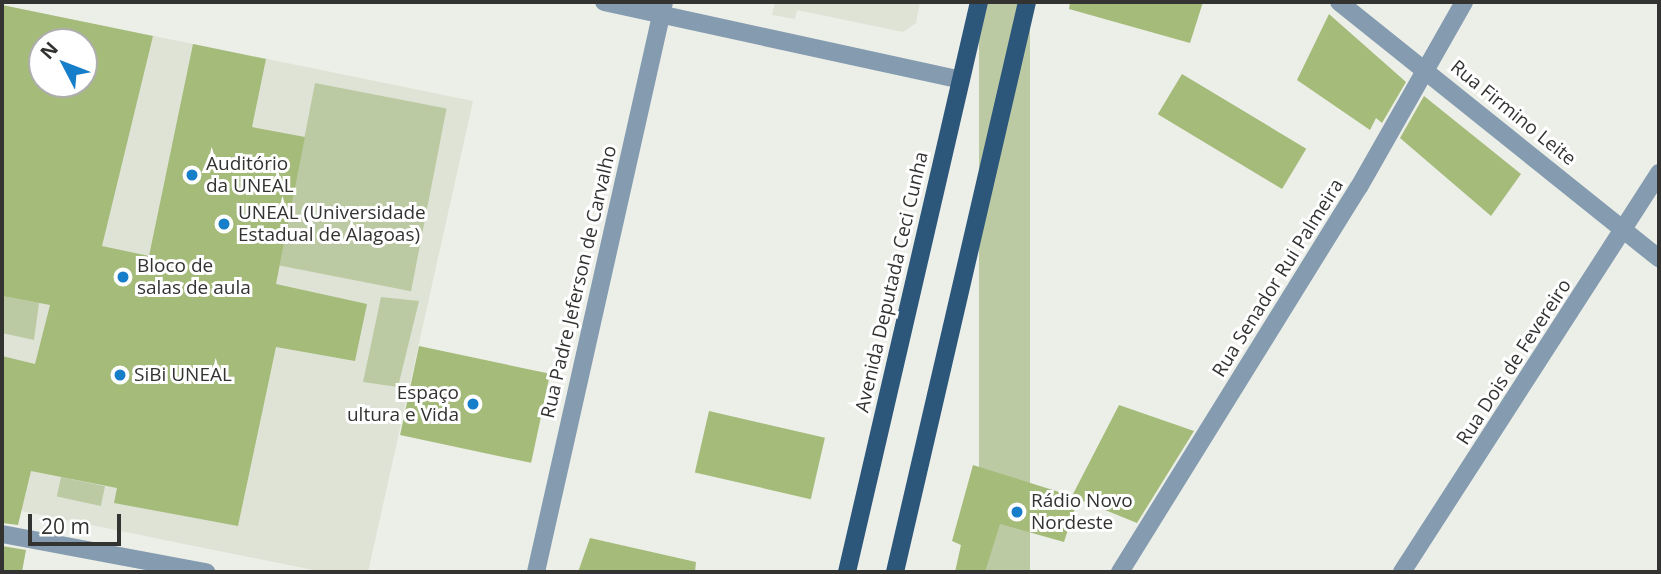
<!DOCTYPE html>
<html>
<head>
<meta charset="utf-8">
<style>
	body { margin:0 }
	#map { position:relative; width:1661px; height:574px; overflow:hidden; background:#ecefe8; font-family:"Open Sans",sans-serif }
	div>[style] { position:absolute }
	.built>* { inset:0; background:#dee3d6 }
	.green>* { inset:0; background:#bccaa3; transform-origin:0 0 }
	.building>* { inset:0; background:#a5bb7a; transform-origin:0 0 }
	.minor>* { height:18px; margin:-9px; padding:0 9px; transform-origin:9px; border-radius:9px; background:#859bb0 }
	.primary>* { height:18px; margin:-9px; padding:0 9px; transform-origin:9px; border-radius:9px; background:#2d567b }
	.dots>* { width:19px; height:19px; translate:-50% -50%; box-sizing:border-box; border:4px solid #fff; border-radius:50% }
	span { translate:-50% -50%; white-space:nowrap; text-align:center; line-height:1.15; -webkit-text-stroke:6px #fff; paint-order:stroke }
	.street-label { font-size:19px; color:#333432 }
	.poi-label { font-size:19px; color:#333432 }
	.left { translate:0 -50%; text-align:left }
	.right { translate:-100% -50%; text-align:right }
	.frame { position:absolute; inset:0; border:4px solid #333432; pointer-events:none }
	.north { position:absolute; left:28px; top:28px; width:70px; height:70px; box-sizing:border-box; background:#fff; border:2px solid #adaead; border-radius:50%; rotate:312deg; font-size:19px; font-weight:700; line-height:28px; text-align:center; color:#333432 }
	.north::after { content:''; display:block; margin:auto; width:24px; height:32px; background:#177ec9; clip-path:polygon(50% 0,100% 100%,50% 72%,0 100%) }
	.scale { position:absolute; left:28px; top:514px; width:93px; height:32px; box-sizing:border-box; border:4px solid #333432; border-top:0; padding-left:9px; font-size:21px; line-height:24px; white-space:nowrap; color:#333432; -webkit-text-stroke:5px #fff; paint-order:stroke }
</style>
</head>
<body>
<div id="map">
	<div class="built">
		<div style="clip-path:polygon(775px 2px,920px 2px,916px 23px,903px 32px,797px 10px,795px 19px,772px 15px)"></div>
		<div style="clip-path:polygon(evenodd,2px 5px,473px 101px,368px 572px,323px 572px,2px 507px,2px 5px,42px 42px,84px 42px,84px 84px,42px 84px,42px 42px)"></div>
	</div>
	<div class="green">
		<div style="left:979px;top:2px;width:51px;height:585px"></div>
		<div style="left:315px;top:83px;width:134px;height:186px;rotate:11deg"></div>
		<div style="clip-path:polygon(2px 296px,39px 303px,34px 340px,2px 333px)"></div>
		<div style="clip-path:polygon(381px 297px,419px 301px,398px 387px,363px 382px)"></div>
		<div style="left:61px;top:477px;width:45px;height:20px;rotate:12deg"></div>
	</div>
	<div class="building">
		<div style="clip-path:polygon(1070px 2px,1203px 2px,1190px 43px,1069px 9px)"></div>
		<div style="clip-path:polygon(evenodd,2px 5px,153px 36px,102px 246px,149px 256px,193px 44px,266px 59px,252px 127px,305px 137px,276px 284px,367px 304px,355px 361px,276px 347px,238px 526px,114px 503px,117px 488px,31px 471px,18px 525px,2px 523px,2px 356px,35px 364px,50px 305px,2px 296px,2px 5px,42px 42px,84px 42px,84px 84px,42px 84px,42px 42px)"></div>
		<div style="clip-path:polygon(1329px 14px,1406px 82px,1382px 123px,1376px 118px,1370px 130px,1297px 80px)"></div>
		<div style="left:1182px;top:74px;width:145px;height:47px;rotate:31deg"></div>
		<div style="clip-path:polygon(1424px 96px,1521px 174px,1491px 216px,1400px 138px)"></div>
		<div style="left:419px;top:346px;width:134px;height:91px;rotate:12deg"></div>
		<div style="clip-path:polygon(1119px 405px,1194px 431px,1137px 523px,1078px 499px,1064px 542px,1000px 524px,985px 572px,955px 572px,961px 545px,952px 541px,973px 465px,1072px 496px)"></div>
		<div style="left:709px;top:411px;width:119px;height:63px;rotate:13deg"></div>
		<div style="clip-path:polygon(590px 538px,696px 562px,695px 572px,578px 572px)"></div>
		<div style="clip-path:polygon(2px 546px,26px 550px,22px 572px,2px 572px)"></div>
	</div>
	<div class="minor">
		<div style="left:604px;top:2px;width:365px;rotate:12.3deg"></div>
		<div style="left:1339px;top:2px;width:410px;rotate:38.7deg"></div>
		<div style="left:2px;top:534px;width:208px;rotate:10.6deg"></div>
		<div style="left:536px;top:572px;width:584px;rotate:-77.34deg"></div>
		<div style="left:1120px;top:572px;width:453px;rotate:-58.2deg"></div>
		<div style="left:1359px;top:187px;width:213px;rotate:-60.4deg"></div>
		<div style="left:1402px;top:572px;width:475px;rotate:-57.2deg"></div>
	</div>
	<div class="primary">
		<div style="left:847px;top:572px;width:585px;rotate:-76.96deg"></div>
		<div style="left:895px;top:572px;width:585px;rotate:-76.96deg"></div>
	</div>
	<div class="dots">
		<div style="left:192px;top:175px;background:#177ec9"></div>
		<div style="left:224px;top:224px;background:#177ec9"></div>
		<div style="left:123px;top:277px;background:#177ec9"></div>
		<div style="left:120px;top:375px;background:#177ec9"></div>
		<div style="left:473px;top:404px;background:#177ec9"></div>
		<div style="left:1017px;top:512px;background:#177ec9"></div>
	</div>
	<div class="street-label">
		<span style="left:1513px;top:113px;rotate:39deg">Rua Firmino Leite</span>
		<span style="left:1278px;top:278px;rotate:-58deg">Rua Senador Rui Palmeira</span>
		<span style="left:579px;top:282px;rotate:-77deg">Rua Padre Jeferson de Carvalho</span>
		<span style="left:892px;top:282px;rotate:-77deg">Avenida Deputada Ceci Cunha</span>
		<span style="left:1514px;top:362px;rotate:-57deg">Rua Dois de Fevereiro</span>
	</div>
	<div class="poi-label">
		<span class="left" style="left:206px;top:175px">Auditório<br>da UNEAL</span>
		<span class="left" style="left:238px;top:224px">UNEAL (Universidade<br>Estadual de Alagoas)</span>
		<span class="left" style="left:137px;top:277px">Bloco de<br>salas de aula</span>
		<span class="left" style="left:134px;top:375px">SiBi UNEAL</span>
		<span class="right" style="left:459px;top:404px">Espaço<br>ultura e Vida</span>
		<span class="left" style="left:1031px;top:512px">Rádio Novo<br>Nordeste</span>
	</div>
	<div class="frame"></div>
	<div class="north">N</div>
	<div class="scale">20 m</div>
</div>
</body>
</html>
